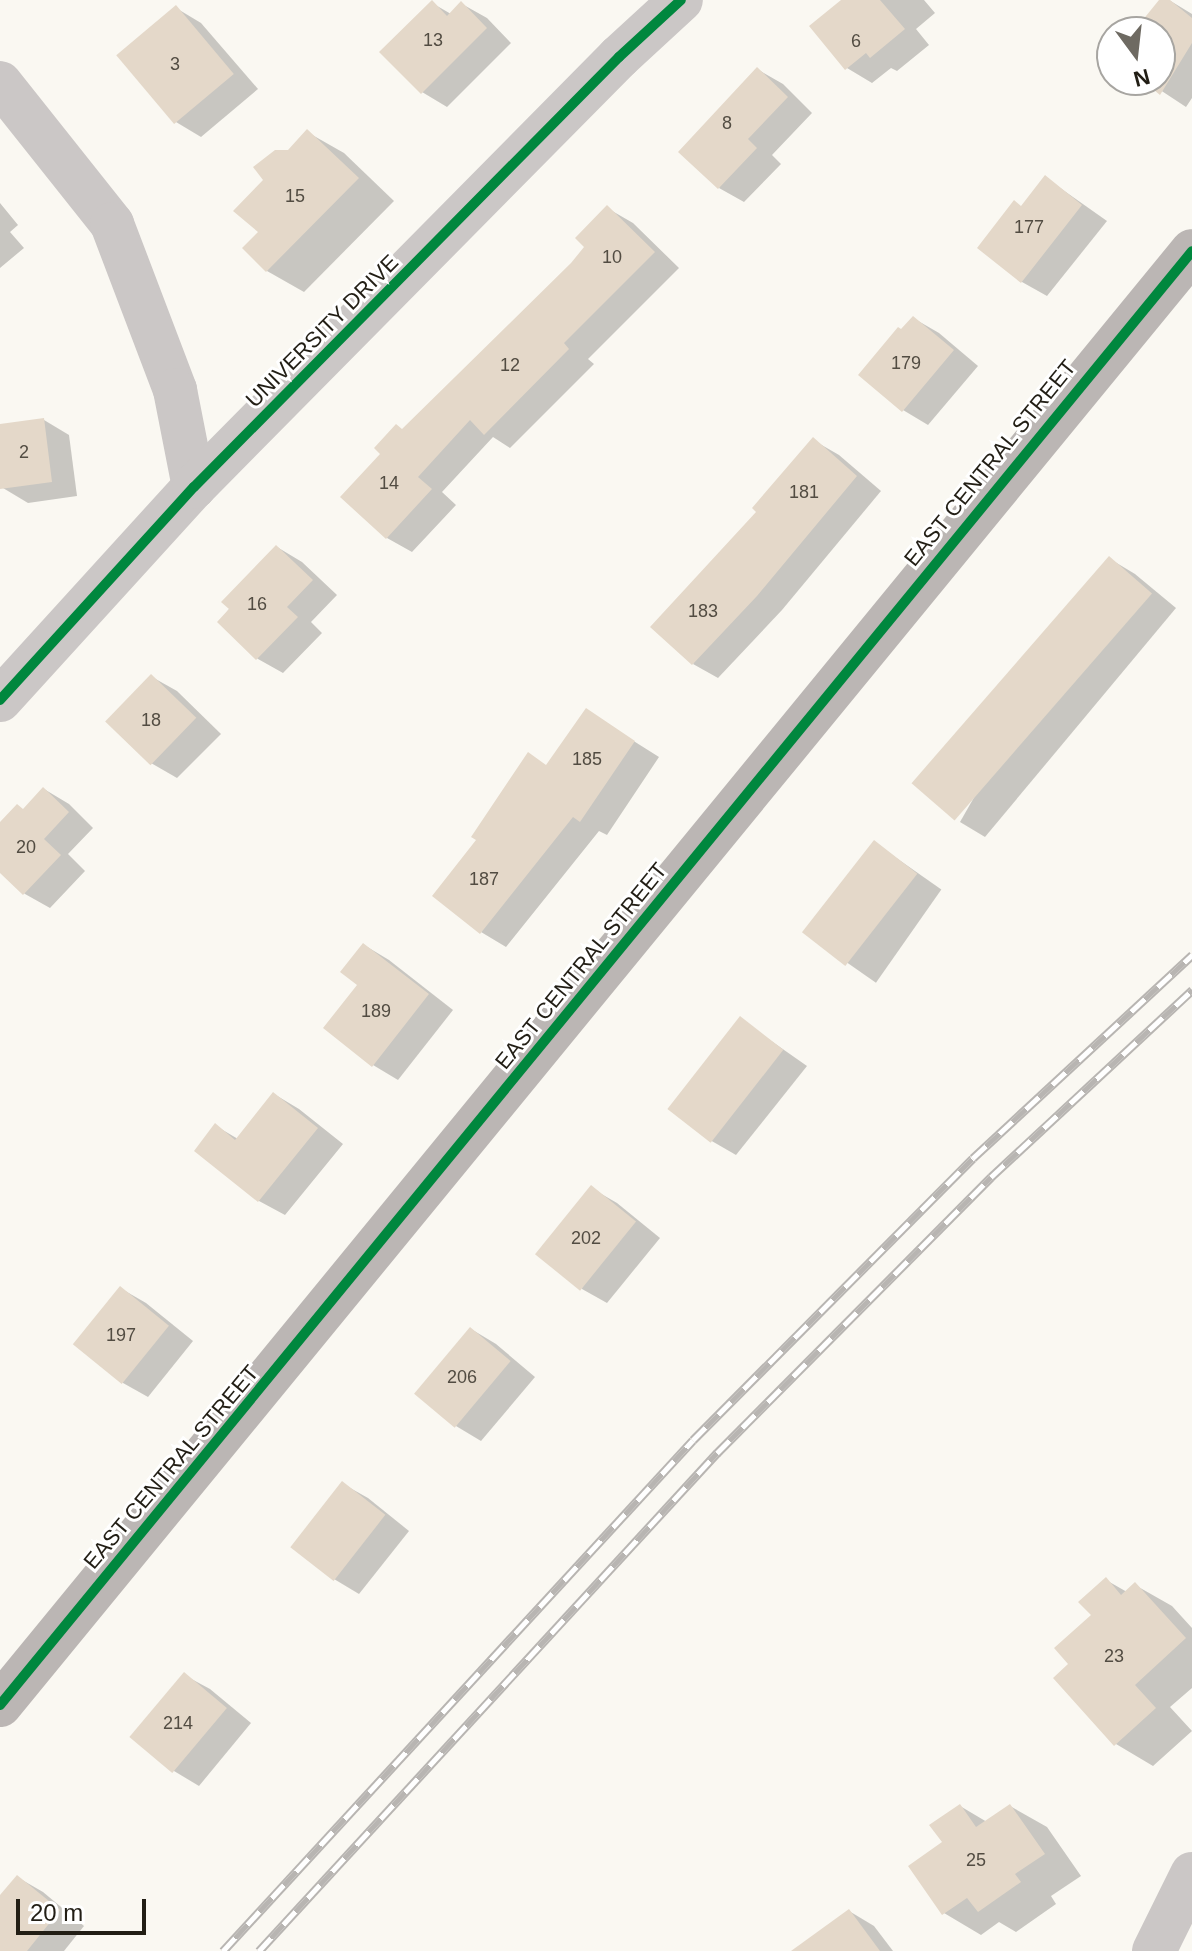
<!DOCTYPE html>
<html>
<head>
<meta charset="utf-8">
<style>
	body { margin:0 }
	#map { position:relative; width:1192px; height:1951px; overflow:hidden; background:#faf8f2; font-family:Helvetica,sans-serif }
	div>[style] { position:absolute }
	.shadow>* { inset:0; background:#0003; transform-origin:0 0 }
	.building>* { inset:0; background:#e4d8c9; transform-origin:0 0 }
	.minor>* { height:44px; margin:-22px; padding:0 22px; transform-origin:22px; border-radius:22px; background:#cbc7c6 }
	.major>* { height:44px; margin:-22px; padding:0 22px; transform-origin:22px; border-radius:22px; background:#bbb6b4 }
	.rail>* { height:9px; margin-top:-4.5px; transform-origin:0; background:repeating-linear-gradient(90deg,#fff 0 18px,#b8b5b2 0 36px); box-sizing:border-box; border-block:2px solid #b8b5b2 }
	.cycleway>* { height:10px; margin:-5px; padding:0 5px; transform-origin:5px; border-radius:5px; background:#00873e }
	span { translate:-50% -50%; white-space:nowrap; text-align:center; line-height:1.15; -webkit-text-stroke:6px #fff; paint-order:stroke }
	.number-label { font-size:18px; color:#524c42 }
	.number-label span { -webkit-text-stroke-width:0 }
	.street-label { font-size:22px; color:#221e15 }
	.north { position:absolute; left:1096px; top:16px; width:80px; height:80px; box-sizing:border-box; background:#fff; border:2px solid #a7a5a1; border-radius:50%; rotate:165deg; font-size:22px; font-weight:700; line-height:32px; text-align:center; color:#221e15 }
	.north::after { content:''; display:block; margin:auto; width:28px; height:36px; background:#6e6a62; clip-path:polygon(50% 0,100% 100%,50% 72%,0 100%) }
	.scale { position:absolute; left:16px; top:1899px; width:130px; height:36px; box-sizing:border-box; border:4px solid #221e15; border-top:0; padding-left:10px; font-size:24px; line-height:28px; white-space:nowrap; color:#221e15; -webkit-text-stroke:6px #fff; paint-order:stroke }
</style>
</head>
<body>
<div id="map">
	<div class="shadow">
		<div style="clip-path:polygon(844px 0,924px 0,935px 13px,916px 29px,929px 45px,897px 71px,891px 68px,872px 83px,847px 68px)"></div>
		<div style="clip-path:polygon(1161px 0,1169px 0,1192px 14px,1192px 98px,1186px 107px,1145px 80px,1160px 80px,1160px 32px,1136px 32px)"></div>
		<div style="clip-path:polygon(432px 3px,451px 14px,462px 4px,487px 18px,511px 43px,447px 107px,422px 92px)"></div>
		<div style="clip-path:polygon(176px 8px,201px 23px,258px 89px,201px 137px,176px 122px)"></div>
		<div style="clip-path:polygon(757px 69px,783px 84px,812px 113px,772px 155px,781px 164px,744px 202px,719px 188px)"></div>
		<div style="clip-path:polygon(307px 132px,344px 153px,394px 201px,304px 292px,267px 271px,261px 232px,289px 152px)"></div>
		<div style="clip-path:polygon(1046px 178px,1107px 221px,1047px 296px,1022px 282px,1022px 208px)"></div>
		<div style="clip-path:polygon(0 203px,18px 225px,10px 232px,24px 248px,0 268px)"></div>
		<div style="clip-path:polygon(607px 208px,633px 223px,679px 268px,588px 359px,594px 364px,510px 448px,493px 437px,442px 492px,456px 505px,412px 552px,387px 538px,402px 430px,573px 264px,587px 247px)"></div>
		<div style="clip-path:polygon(913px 318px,939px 333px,978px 366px,928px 425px,903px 410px,902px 332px)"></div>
		<div style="clip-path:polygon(44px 420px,69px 435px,77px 496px,28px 503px,3px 488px,0 426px)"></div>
		<div style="clip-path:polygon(813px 440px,839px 455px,881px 491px,782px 610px,718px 678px,693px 664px)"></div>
		<div style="clip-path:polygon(277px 547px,302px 562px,337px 595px,311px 622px,322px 633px,283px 673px,258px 659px,219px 622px)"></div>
		<div style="clip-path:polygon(1110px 559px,1135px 574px,1176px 608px,985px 837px,960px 822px)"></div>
		<div style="clip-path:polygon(152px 677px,177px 691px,221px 734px,177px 778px,151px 763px)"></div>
		<div style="clip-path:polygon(586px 711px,659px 757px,607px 835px,599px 831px,506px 947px,481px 932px,548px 766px)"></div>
		<div style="clip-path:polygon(44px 789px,69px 804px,93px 828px,68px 854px,85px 871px,50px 908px,25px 894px,0 870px,0 826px,24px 810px)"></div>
		<div style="left:875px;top:843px;width:81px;height:114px;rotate:35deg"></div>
		<div style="clip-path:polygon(364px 945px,389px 960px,453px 1010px,398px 1080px,373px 1065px,359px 985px)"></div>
		<div style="clip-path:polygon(740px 1019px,807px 1066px,736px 1155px,710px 1140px)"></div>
		<div style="clip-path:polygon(274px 1094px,299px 1109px,343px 1144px,285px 1215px,259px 1201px,197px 1150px,216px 1126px,238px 1139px)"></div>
		<div style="clip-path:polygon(591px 1188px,617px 1203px,660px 1238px,607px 1303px,582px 1289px)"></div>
		<div style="clip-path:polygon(120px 1288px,146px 1303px,193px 1341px,148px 1397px,123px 1383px)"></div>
		<div style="clip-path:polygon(471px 1329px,496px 1344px,535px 1377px,481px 1441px,456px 1426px)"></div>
		<div style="clip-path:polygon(343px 1484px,368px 1498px,409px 1531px,359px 1594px,334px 1579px)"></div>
		<div style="clip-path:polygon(1106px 1580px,1127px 1592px,1135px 1585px,1172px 1606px,1192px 1628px,1192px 1688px,1170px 1707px,1192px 1731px,1153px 1766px,1116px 1744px,1071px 1664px)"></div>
		<div style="clip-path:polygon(184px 1675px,210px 1689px,251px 1723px,199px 1786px,174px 1771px)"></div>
		<div style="clip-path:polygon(960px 1806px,987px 1822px,1010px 1806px,1047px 1827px,1081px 1876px,1051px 1896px,1056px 1904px,1016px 1932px,999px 1922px,981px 1935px,944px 1913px,945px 1842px)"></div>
		<div style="clip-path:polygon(17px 1877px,43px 1892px,84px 1926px,64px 1951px,0 1951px,0 1898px)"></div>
		<div style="clip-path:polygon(849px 1911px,874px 1926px,893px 1951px,794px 1951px)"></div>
	</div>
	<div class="building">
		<div style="clip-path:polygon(432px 0,447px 16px,461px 1px,487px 28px,421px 94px,379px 52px)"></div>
		<div style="clip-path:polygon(841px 0,880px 0,905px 29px,870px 58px,866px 53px,845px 70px,809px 26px)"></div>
		<div style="clip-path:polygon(1159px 0,1170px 0,1192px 18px,1192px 43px,1160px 95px,1142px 80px,1160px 80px,1160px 32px,1133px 32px)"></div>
		<div style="left:176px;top:5px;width:90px;height:78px;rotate:50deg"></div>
		<div style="clip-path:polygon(757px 67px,788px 97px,748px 139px,757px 148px,718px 189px,678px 152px)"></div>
		<div style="clip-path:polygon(307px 129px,359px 178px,266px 272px,242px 248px,258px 232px,233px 211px,263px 180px,253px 167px,275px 150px,288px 150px)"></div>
		<div style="clip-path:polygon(1045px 175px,1082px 205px,1021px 283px,977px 248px,1014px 200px,1021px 206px)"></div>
		<div style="clip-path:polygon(607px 205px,655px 252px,564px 343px,569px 349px,484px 435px,470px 420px,418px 477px,432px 489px,386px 539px,340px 497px,380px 454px,374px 448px,396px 424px,402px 429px,571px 263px,584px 247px,575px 238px)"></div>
		<div style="clip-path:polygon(913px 316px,954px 350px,902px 412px,858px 375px,898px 327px,901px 329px)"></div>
		<div style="clip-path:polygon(44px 418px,52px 482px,0 489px,0 424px)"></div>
		<div style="clip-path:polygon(813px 437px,857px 476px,757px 596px,692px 665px,650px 627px,756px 512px,752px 508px)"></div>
		<div style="clip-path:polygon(276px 545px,313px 580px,287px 607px,298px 617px,256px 660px,217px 622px,229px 609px,221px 602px)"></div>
		<div style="left:1109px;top:556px;width:57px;height:301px;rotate:41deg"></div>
		<div style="left:151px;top:674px;width:63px;height:66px;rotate:44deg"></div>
		<div style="clip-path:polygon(586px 708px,635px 741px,580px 822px,573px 817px,480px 934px,432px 896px,476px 840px,471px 837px,528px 752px,546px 765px)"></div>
		<div style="clip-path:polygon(43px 787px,69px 812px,44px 839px,61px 855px,23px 895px,0 873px,0 822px,17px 804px,23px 809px)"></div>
		<div style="left:874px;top:840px;width:55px;height:117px;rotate:38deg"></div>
		<div style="clip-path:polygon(363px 943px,429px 994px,372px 1067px,323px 1028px,357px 985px,340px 972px)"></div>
		<div style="left:740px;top:1016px;width:55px;height:118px;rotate:38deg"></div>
		<div style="clip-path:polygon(273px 1092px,318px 1128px,258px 1202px,194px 1151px,215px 1123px,235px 1140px)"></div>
		<div style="left:591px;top:1185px;width:58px;height:89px;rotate:39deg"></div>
		<div style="left:120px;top:1286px;width:63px;height:75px;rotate:39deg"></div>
		<div style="left:470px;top:1327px;width:53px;height:87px;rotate:40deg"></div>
		<div style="left:342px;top:1481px;width:55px;height:84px;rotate:38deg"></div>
		<div style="clip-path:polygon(1106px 1577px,1121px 1595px,1135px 1582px,1186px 1638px,1135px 1685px,1156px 1708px,1114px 1746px,1053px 1678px,1068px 1664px,1054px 1648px,1091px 1615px,1078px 1602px)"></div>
		<div style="left:184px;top:1672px;width:56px;height:85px;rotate:40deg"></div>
		<div style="clip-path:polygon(960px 1804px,976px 1827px,1010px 1804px,1045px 1854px,1015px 1874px,1021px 1882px,978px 1912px,967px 1898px,942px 1915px,908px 1866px,942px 1842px,929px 1825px)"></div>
		<div style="clip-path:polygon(17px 1875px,60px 1910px,27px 1951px,0 1951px,0 1895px)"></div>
		<div style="clip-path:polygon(849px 1909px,880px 1951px,791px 1951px)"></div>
	</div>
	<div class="minor">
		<div style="left:0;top:83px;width:180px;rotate:51.5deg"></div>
		<div style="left:112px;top:224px;width:178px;rotate:69.2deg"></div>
		<div style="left:175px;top:390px;width:99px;rotate:78.9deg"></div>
		<div style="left:0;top:700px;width:288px;rotate:-47.7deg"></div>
		<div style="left:194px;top:487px;width:605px;rotate:-45.34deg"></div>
		<div style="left:619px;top:57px;width:84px;rotate:-42.6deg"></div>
		<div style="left:1154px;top:1951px;width:86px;rotate:-63.7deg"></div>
	</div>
	<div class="major">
		<div style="left:0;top:1705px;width:1880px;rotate:-50.65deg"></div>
	</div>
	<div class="rail">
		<div style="left:223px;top:1951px;width:694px;rotate:-47.39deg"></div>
		<div style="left:693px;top:1440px;width:397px;rotate:-45.2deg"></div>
		<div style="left:973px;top:1158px;width:299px;rotate:-42.8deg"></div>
		<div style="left:259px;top:1951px;width:677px;rotate:-47.4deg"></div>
		<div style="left:717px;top:1453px;width:389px;rotate:-45.2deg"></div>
		<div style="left:991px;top:1177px;width:275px;rotate:-42.9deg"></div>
	</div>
	<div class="cycleway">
		<div style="left:0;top:700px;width:288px;rotate:-47.7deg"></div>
		<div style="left:194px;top:487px;width:605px;rotate:-45.34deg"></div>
		<div style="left:619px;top:57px;width:84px;rotate:-42.6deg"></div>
		<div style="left:0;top:1705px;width:1880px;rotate:-50.65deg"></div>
	</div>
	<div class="number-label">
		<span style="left:433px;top:40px">13</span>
		<span style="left:856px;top:41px">6</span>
		<span style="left:175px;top:64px">3</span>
		<span style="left:727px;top:123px">8</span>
		<span style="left:295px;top:196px">15</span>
		<span style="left:1029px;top:227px">177</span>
		<span style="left:612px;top:257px">10</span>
		<span style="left:906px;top:363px">179</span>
		<span style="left:510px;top:365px">12</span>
		<span style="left:24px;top:452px">2</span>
		<span style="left:389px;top:483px">14</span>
		<span style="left:804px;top:492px">181</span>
		<span style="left:257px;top:604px">16</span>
		<span style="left:703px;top:611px">183</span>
		<span style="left:151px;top:720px">18</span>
		<span style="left:587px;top:759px">185</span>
		<span style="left:26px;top:847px">20</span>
		<span style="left:484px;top:879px">187</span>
		<span style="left:376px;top:1011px">189</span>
		<span style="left:586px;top:1238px">202</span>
		<span style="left:121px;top:1335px">197</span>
		<span style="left:462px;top:1377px">206</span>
		<span style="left:1114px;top:1656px">23</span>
		<span style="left:178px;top:1723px">214</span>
		<span style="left:976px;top:1860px">25</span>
	</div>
	<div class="street-label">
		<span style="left:322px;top:331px;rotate:-45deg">UNIVERSITY DRIVE</span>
		<span style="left:990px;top:463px;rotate:-51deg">EAST CENTRAL STREET</span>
		<span style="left:581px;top:966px;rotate:-51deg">EAST CENTRAL STREET</span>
		<span style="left:171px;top:1467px;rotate:-50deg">EAST CENTRAL STREET</span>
	</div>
	<div class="north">N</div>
	<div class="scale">20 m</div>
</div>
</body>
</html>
